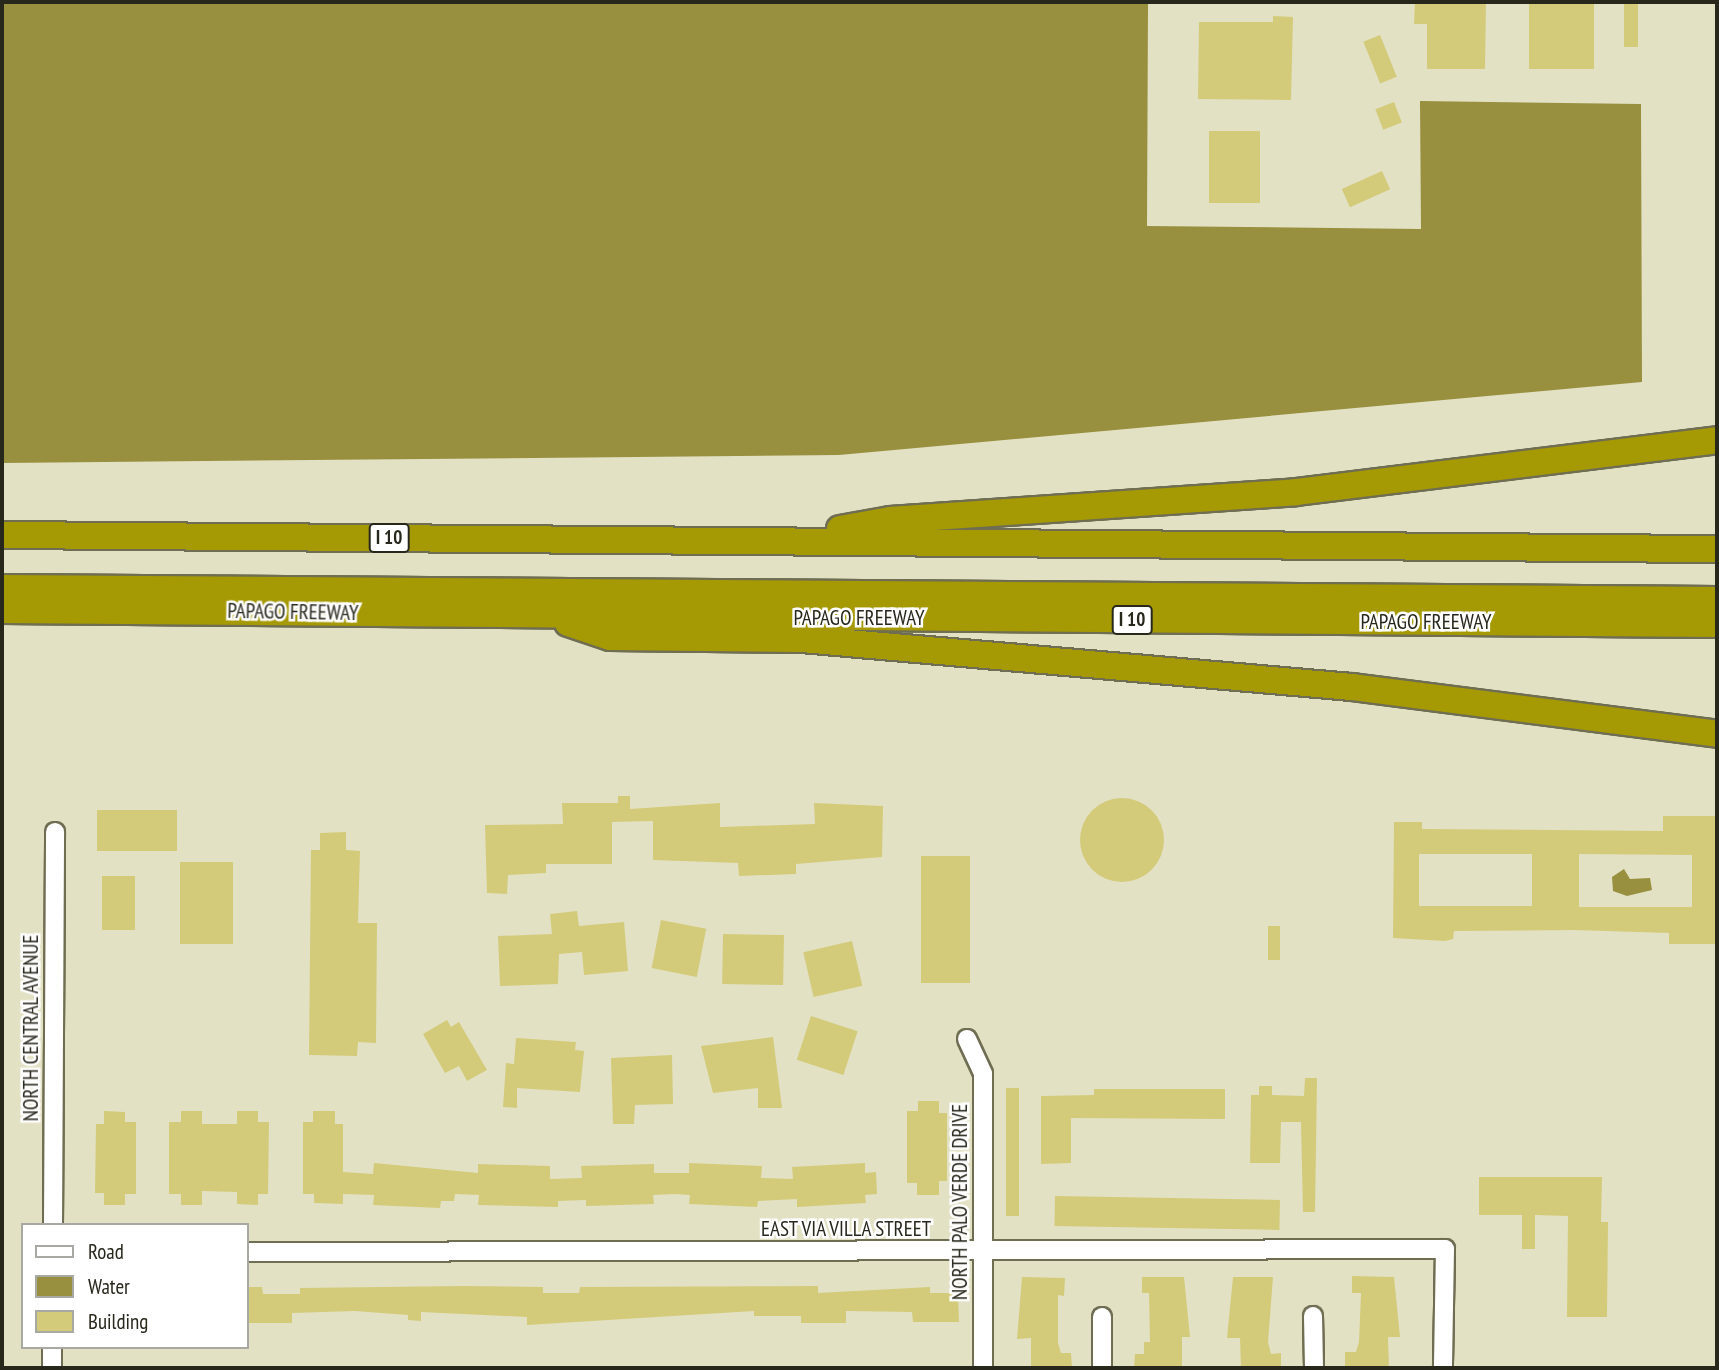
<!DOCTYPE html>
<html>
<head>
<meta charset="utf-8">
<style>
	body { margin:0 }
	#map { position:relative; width:1719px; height:1370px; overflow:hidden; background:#e3e1c4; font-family:"PT Sans Narrow",sans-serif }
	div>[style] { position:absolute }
	.water>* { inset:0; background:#98903f }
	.building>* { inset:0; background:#d3cb7a; transform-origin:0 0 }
	.round { border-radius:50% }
	.roads { filter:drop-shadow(2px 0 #6f6d52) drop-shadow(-2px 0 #6f6d52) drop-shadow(0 2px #6f6d52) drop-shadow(0 -2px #6f6d52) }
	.minor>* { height:18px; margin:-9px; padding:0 9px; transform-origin:9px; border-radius:9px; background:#fff }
	.highway>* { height:26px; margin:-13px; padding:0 13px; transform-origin:13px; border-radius:13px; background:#a69a04 }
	span { translate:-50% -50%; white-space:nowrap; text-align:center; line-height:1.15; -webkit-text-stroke:5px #fff; paint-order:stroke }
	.shield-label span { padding:2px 5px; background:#fff; border:2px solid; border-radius:5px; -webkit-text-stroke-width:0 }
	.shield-label { font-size:19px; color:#28271c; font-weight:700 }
	.street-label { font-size:21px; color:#28271c }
	.frame { position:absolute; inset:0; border:4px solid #28271c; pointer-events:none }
	.legend { position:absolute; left:21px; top:1223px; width:228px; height:126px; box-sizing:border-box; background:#fff; border:2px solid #a9a9a4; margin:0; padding:9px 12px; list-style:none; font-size:21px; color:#28271c }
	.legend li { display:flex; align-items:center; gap:14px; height:35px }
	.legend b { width:35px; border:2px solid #a9a9a4 }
</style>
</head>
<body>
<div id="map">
	<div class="water">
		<div style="clip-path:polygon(2px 2px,1148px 2px,1147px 226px,1421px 229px,1420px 101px,1641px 104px,1642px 382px,839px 455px,2px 463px)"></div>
		<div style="clip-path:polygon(1624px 869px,1630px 879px,1650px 878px,1652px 890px,1627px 896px,1613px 891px,1612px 877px)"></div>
	</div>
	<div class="building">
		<div style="clip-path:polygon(1415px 2px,1486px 2px,1485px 69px,1427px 69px,1427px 24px,1414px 24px)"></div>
		<div style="left:1529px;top:2px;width:65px;height:67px"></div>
		<div style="left:1624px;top:2px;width:14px;height:45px"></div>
		<div style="clip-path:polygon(1273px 16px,1293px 17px,1291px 100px,1198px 99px,1199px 22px,1273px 22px)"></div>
		<div style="left:1380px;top:35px;width:45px;height:18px;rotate:68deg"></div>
		<div style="left:1394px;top:102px;width:22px;height:20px;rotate:69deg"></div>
		<div style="left:1209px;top:131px;width:51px;height:72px"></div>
		<div style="left:1382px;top:171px;width:20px;height:44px;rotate:66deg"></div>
		<div style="clip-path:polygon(618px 796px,630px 796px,630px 809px,720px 803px,720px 827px,815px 824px,814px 803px,883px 806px,882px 857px,796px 864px,796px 874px,739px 876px,738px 863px,653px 860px,653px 821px,612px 822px,612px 864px,546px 864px,546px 873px,508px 875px,507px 894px,487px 893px,485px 825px,563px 824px,562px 803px,618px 803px)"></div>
		<div class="round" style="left:1080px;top:798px;width:84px;height:84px"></div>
		<div style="left:177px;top:810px;width:41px;height:80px;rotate:90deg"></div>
		<div style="clip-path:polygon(evenodd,1663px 816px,1717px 816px,1717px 944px,1669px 944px,1669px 933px,1574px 930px,1454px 931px,1453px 939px,1445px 941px,1393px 938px,1394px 822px,1422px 822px,1422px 829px,1663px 831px,1663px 816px,1419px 854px,1532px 854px,1532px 906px,1419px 906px,1419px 854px,1663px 816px,1579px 854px,1692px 855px,1692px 907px,1579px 907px,1579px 854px)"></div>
		<div style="clip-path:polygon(346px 832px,346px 850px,360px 851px,358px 923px,377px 923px,376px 1043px,358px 1042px,357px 1056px,309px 1055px,311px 850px,320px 850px,320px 833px)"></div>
		<div style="left:970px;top:856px;width:127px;height:49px;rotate:90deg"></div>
		<div style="left:180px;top:862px;width:53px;height:82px"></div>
		<div style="left:102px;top:876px;width:33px;height:54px"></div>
		<div style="clip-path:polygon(577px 911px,579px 926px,624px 922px,628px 971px,584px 975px,582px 952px,559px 954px,558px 984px,500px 986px,498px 936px,552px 934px,550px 914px)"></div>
		<div style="left:661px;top:920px;width:46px;height:49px;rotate:11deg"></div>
		<div style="left:1268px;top:926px;width:12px;height:34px"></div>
		<div style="left:723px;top:934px;width:61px;height:50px;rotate:1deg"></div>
		<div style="left:852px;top:941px;width:46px;height:50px;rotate:77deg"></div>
		<div style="left:811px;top:1016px;width:49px;height:46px;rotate:18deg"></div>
		<div style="clip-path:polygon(447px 1020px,451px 1027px,459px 1022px,487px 1070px,467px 1081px,459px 1066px,445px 1073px,423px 1034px)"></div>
		<div style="clip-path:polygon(773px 1037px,782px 1108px,758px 1108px,758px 1088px,713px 1093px,701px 1046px)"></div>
		<div style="clip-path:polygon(516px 1038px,576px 1042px,575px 1050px,584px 1051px,580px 1092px,517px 1088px,517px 1108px,503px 1107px,506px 1063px,514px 1064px)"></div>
		<div style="clip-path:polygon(672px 1055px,673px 1104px,635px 1105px,634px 1124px,613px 1124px,611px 1058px)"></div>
		<div style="clip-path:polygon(1305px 1078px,1317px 1078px,1315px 1212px,1303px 1212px,1301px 1122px,1281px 1122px,1280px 1163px,1250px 1163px,1251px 1095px,1259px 1095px,1259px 1086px,1272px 1086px,1272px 1095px,1304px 1096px)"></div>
		<div style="left:1006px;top:1088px;width:13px;height:128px"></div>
		<div style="clip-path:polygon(1094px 1089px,1225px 1089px,1225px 1119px,1071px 1118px,1071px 1163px,1041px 1164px,1041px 1096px,1094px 1095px)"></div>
		<div style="clip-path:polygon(918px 1101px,939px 1101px,939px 1113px,947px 1113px,947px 1181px,939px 1181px,939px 1195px,917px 1195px,917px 1183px,907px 1183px,907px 1111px,918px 1111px)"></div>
		<div style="clip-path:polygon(104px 1111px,125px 1112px,125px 1122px,136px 1122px,136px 1194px,125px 1194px,125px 1205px,104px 1205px,104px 1193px,95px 1193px,96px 1124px,104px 1124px)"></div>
		<div style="clip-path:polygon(181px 1111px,202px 1111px,202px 1124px,237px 1124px,237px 1111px,258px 1111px,258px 1122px,269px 1122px,268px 1194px,258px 1194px,258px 1205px,237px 1204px,237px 1192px,202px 1191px,202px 1205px,181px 1205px,181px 1194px,169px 1194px,169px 1122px,181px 1122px)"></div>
		<div style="clip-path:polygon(313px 1111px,335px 1111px,335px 1124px,343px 1124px,343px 1172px,373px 1174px,374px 1163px,478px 1173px,478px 1164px,550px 1166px,550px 1179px,582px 1178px,581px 1166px,654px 1164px,654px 1173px,689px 1173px,689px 1163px,762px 1166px,761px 1178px,793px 1179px,792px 1167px,865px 1163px,865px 1173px,876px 1172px,877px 1194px,865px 1195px,866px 1203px,797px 1207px,797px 1199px,758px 1201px,757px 1207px,689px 1204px,690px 1195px,675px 1194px,653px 1195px,654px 1204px,586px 1206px,586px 1200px,558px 1201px,558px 1207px,478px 1205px,479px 1195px,455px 1194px,454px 1201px,441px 1201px,440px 1208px,373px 1205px,374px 1195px,343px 1194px,343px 1204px,314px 1203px,314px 1194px,303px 1194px,303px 1122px,313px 1122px)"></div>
		<div style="clip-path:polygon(1479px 1177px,1602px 1177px,1601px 1222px,1608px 1222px,1607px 1317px,1567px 1317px,1568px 1216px,1535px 1215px,1535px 1249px,1522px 1249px,1522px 1215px,1479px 1215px)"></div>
		<div style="left:1055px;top:1196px;width:225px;height:30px;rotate:1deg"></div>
		<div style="clip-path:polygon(1352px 1276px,1394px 1277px,1400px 1337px,1388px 1337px,1389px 1368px,1345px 1368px,1345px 1352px,1356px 1352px,1359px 1342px,1361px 1293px,1352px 1293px)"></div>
		<div style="clip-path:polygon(1022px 1277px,1065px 1278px,1064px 1296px,1058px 1295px,1058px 1343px,1061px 1353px,1071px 1353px,1072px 1368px,1031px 1368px,1031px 1338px,1017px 1339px)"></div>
		<div style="clip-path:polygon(1142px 1277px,1184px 1277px,1190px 1337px,1182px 1337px,1182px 1368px,1134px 1368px,1135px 1354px,1144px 1354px,1144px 1342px,1150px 1342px,1149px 1293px,1142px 1293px)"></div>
		<div style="clip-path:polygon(1233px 1277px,1273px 1277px,1268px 1342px,1271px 1354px,1281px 1353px,1281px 1368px,1241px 1368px,1240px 1338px,1227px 1338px)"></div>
		<div style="clip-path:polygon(463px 1286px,543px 1287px,543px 1293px,579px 1293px,580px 1287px,818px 1286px,818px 1293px,930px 1287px,930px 1293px,958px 1293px,959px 1322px,913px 1322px,912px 1312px,846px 1311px,846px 1323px,801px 1323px,801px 1316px,754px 1316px,754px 1311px,527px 1325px,527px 1317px,421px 1312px,421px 1321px,408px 1320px,408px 1315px,355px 1311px,292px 1313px,292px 1323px,247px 1323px,247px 1287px,262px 1287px,263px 1294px,300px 1294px,300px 1288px)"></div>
	</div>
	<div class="roads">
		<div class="minor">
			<div style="left:967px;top:1039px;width:38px;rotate:65deg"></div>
			<div style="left:983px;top:1074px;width:294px;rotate:90deg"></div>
			<div style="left:53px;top:1225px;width:393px;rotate:-89.7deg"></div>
			<div style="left:247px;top:1252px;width:1198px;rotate:-0.14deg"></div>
			<div style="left:1445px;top:1249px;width:119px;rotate:91deg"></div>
			<div style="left:1313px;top:1316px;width:52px;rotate:88.9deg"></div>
			<div style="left:1102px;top:1317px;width:51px;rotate:90deg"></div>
			<div style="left:52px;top:1368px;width:21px;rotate:-90deg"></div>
		</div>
		<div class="highway">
			<div style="left:840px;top:529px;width:51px;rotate:-10.2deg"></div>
			<div style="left:890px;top:520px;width:407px;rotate:-3.9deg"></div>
			<div style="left:1296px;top:492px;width:424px;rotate:-7deg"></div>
			<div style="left:2px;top:535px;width:1715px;rotate:0.47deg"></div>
			<div style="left:2px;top:588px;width:1715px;rotate:0.4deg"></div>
			<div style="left:2px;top:610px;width:1715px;rotate:0.47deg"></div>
			<div style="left:568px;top:623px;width:44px;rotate:18.4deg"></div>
			<div style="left:610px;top:637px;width:192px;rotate:0.6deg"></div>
			<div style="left:802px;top:639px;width:552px;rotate:4.99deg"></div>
			<div style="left:1352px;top:687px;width:368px;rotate:7.3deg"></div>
		</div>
	</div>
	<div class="shield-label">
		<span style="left:389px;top:538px">I 10</span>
		<span style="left:1132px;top:620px">I 10</span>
	</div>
	<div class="street-label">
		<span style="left:293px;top:612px;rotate:1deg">PAPAGO FREEWAY</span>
		<span style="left:859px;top:618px">PAPAGO FREEWAY</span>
		<span style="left:1426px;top:622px">PAPAGO FREEWAY</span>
		<span style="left:31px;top:1028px;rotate:-90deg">NORTH CENTRAL AVENUE</span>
		<span style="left:960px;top:1202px;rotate:-90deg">NORTH PALO VERDE DRIVE</span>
		<span style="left:846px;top:1229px">EAST VIA VILLA STREET</span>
	</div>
	<div class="frame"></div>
	<ul class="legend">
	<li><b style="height:9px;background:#fff"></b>Road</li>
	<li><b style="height:19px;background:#98903f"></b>Water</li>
	<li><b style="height:19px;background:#d3cb7a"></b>Building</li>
	</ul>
</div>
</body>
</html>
